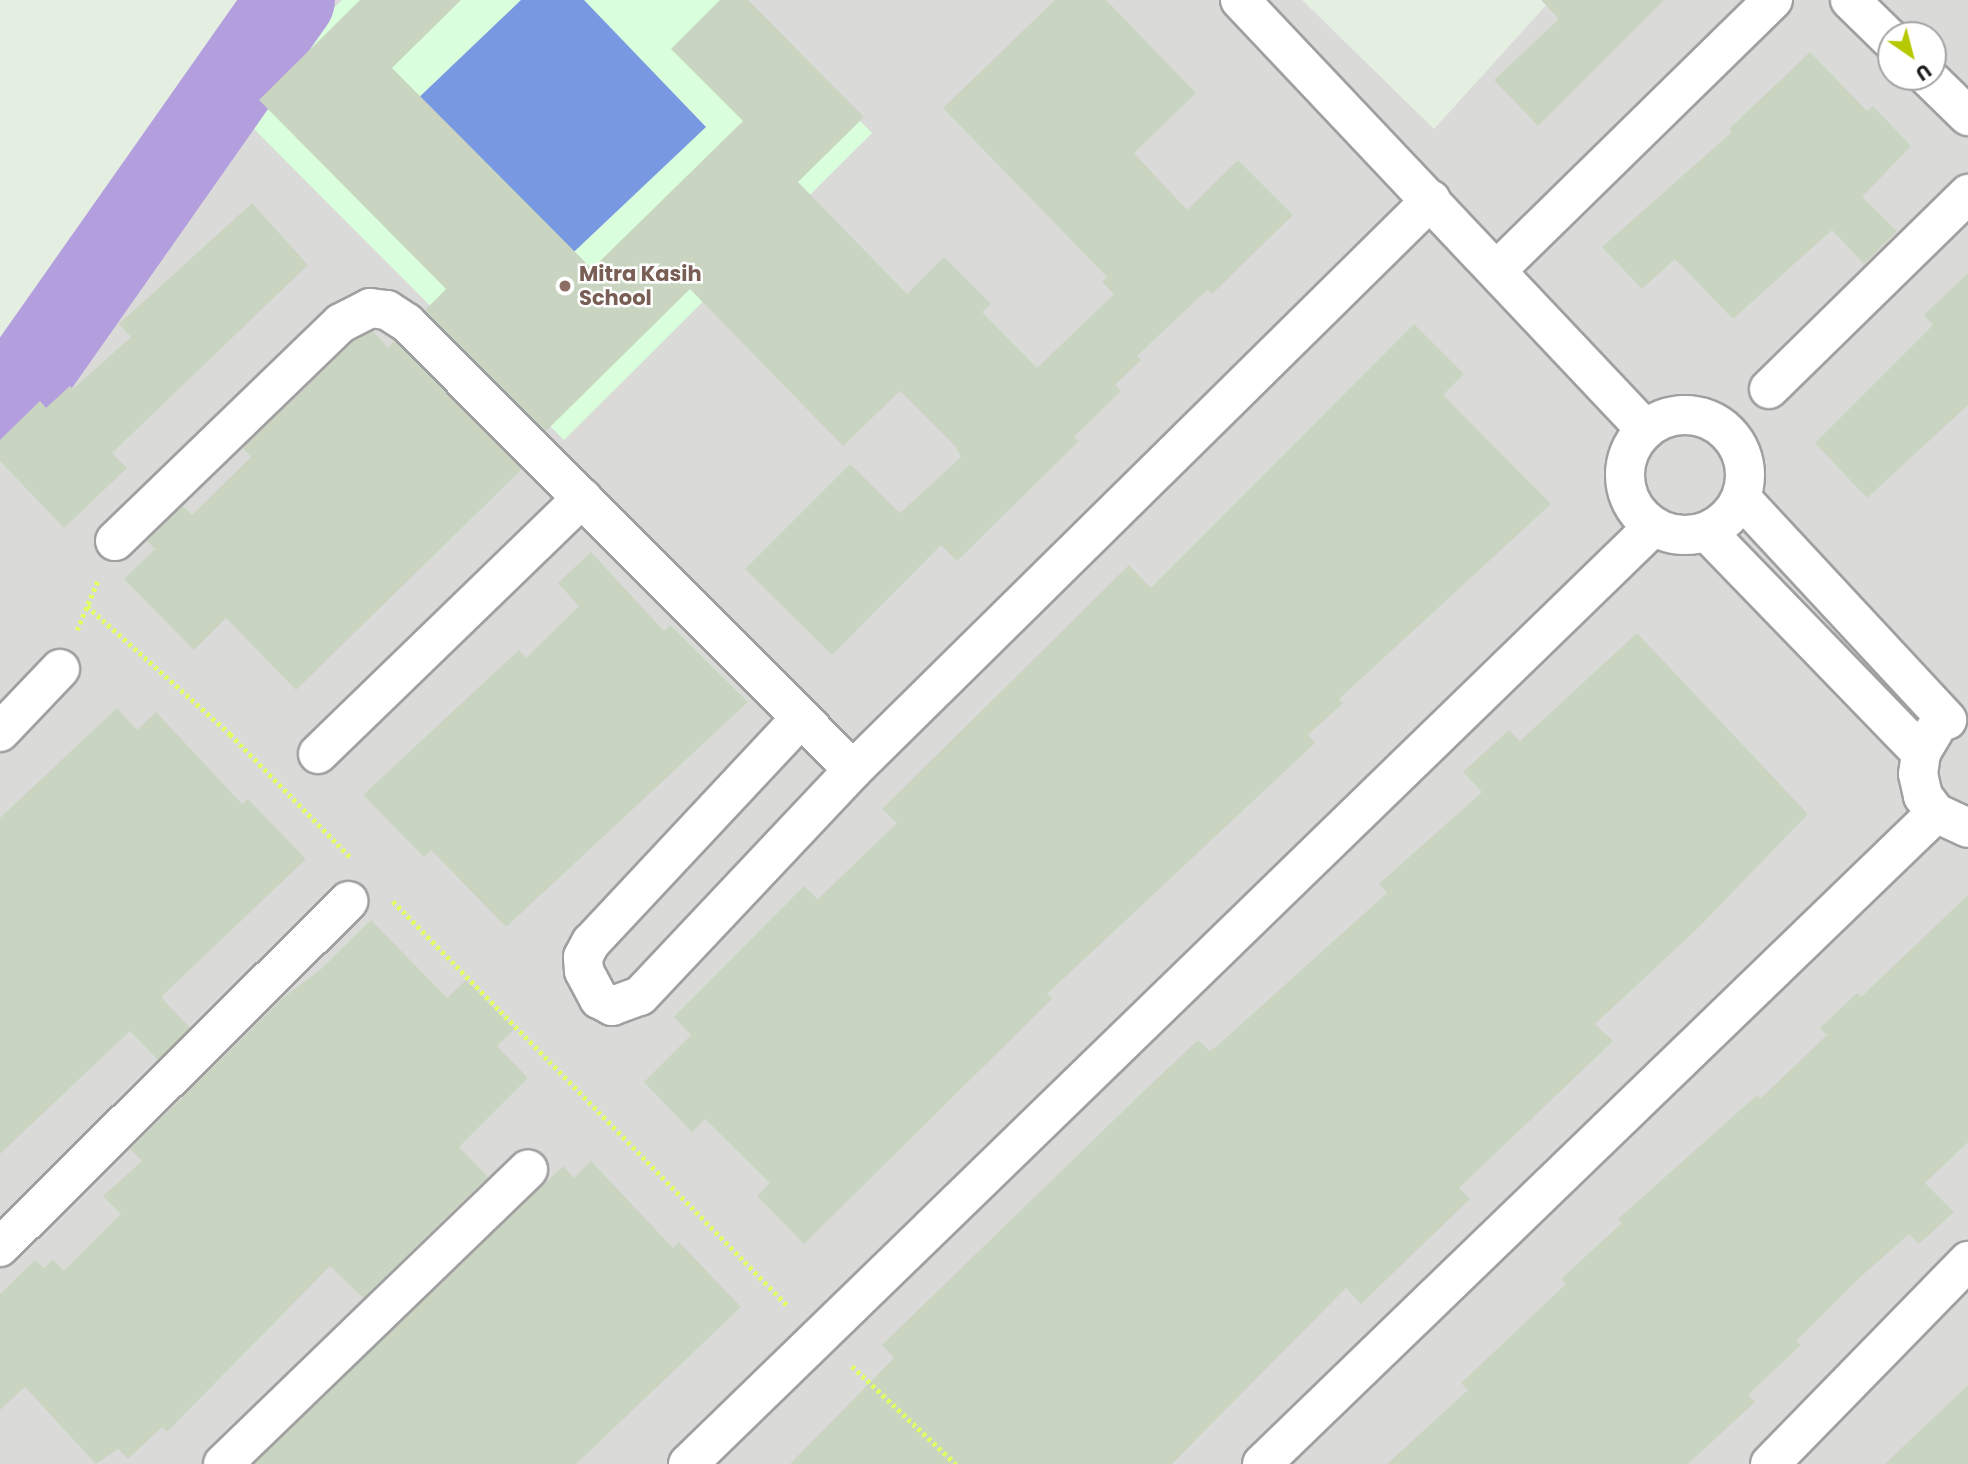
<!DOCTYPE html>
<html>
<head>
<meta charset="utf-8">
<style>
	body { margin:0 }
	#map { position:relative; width:1968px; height:1464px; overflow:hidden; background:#e4eee1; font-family:Poppins,sans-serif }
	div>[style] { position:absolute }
	.residential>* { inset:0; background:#dadad9 }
	.education>* { inset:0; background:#d9ffdc }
	.pitch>* { inset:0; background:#7998e2 }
	.river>* { height:88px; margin:-44px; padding:0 44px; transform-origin:44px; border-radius:44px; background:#b39ede }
	.building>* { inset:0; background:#cad5c1 }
	.path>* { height:4.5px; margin-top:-2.25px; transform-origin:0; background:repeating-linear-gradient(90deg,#e0ff61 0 3.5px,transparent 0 7px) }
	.roads { filter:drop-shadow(2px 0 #a0a0a0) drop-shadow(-2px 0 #a0a0a0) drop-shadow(0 2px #a0a0a0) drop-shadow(0 -2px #a0a0a0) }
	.minor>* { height:38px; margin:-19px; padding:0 19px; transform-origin:19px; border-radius:19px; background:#fff }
	.minor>.ring { margin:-19px; padding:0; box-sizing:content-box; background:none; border:38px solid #fff; border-radius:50% }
	.dots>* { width:19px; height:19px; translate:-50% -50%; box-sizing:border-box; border:4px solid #fff; border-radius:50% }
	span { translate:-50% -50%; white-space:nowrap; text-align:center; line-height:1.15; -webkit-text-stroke:5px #fff; paint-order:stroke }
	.education-label { font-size:21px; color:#785e54; font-weight:700 }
	.left { translate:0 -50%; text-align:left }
	.north { position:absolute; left:1877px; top:21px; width:70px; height:70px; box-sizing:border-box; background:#fff; border:2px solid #a4a4a4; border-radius:50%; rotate:145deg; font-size:19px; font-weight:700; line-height:28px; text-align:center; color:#1c1c1c }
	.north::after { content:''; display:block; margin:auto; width:24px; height:32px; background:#b5c800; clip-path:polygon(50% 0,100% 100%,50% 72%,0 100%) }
</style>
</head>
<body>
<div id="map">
	<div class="residential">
		<div style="clip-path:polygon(evenodd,318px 0,1302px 0,1434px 129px,1551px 0,1968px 0,1968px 1464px,0 1464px,0 435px,233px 108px,318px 0,1891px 35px,1933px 35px,1933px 77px,1891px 77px,1891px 35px)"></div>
	</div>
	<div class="education">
		<div style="clip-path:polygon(342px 0,740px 0,872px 133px,564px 440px,233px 108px)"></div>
	</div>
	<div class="pitch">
		<div style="clip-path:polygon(521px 0,584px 0,706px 127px,540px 284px,389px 126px)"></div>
	</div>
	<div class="river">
		<div style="left:0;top:414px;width:506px;rotate:-54.9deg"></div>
	</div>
	<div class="building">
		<div style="clip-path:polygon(360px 0,461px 0,392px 68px,592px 269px,743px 121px,671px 49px,720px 0,748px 0,864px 117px,798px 182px,907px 294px,944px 257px,991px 304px,982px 312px,1037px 368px,1114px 294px,1102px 282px,1107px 277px,943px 108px,1055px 0,1106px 0,1196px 93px,1134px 153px,1187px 210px,1238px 160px,1293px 215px,1212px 294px,1207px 290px,1137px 356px,1141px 360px,1115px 385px,1121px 391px,1074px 437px,1079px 441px,957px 561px,941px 545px,832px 655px,745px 569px,850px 464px,900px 513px,961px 457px,956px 447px,900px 391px,843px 446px,690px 289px,546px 431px,425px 310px,446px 289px,259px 100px)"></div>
		<div style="clip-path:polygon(1541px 0,1664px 0,1538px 126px,1494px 80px,1559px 19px)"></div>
		<div style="clip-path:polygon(1810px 52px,1867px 111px,1873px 106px,1911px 146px,1862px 197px,1897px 231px,1864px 264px,1832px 230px,1733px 319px,1675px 259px,1642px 289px,1602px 247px,1732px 132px,1729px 129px)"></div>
		<div style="clip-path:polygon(252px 203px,308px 265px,112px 453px,127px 468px,64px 528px,0 461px,0 440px,40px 401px,46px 408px,70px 386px,73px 389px,131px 337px,119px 324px)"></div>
		<div style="clip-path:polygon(1968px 273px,1968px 405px,1867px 498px,1815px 443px,1933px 325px,1924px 315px)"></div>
		<div style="clip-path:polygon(1414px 324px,1464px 374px,1443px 395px,1551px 504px,1339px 699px,1343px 703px,1308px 735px,1315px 743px,1047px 994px,1052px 999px,804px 1244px,757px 1196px,770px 1183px,705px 1119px,692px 1132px,644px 1082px,691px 1035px,674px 1017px,804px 886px,818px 899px,897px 823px,882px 809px,1129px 565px,1151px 588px)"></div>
		<div style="clip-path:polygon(373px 331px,388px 348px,394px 341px,522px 469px,296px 690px,226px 618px,194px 650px,124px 579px,155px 549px,147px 541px,183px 506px,192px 515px,251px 457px,243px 448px,354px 341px)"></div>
		<div style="clip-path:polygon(591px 552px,664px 631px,670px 625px,748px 702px,506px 927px,431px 850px,424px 857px,363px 795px,519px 650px,526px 658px,579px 606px,558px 583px)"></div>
		<div style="clip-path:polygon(1637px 633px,1808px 814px,1698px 928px,1595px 1024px,1613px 1041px,1459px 1188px,1470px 1199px,1361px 1304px,1346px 1288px,1172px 1464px,790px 1464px,894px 1358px,882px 1345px,1146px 1089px,1198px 1040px,1210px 1051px,1217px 1046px,1387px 893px,1379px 884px,1482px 792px,1463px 772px,1509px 730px,1520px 741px)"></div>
		<div style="clip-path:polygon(117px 708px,137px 730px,156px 712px,242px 804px,248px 799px,306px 859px,161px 997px,190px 1028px,158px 1060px,130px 1031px,0 1154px,0 818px)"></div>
		<div style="clip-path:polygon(1968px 895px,1968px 1142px,1925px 1183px,1954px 1212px,1919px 1244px,1909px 1234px,1856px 1281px,1796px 1341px,1801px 1345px,1748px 1395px,1755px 1402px,1688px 1464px,1387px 1464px,1468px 1390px,1461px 1383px,1566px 1284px,1561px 1279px,1622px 1223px,1618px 1219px,1757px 1095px,1760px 1099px,1827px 1035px,1820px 1028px,1857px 993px,1861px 997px)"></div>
		<div style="clip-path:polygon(371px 920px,447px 998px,466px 980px,515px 1029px,497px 1046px,528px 1078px,459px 1147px,488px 1177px,363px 1298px,330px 1266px,167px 1432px,162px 1427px,128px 1459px,118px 1449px,96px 1464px,25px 1387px,0 1410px,0 1294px,35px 1260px,44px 1268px,53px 1259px,64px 1271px,121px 1214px,103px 1196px,142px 1161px,130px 1149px,285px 996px,320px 970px)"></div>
		<div style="clip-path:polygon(591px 1161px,673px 1248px,679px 1242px,741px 1307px,576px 1464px,254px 1464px,563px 1166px,574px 1178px)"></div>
		<div style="clip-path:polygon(1968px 1385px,1968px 1464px,1885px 1464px)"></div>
	</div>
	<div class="path">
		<div style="left:87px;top:606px;width:192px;rotate:41.8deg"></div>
		<div style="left:230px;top:734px;width:172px;rotate:45.7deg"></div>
		<div style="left:77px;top:630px;width:54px;rotate:-67.2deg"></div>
		<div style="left:393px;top:901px;width:564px;rotate:45.72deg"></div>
		<div style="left:852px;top:1366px;width:143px;rotate:43.3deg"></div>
	</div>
	<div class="roads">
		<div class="minor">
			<div style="left:1240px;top:0;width:591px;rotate:46.64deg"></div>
			<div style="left:1850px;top:0;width:57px;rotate:44.3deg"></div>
			<div style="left:1928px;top:77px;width:56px;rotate:44.3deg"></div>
			<div style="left:1498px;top:269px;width:385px;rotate:-44.4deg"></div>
			<div style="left:1769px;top:389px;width:279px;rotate:-44.4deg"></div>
			<div class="ring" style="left:1625px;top:415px;width:82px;height:82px"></div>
			<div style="left:1741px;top:498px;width:303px;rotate:47.1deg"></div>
			<div style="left:1707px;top:532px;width:308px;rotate:45.9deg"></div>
			<div style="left:115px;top:541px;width:314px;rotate:-44deg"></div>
			<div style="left:341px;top:323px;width:33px;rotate:-27deg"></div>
			<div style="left:370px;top:308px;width:17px;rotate:7deg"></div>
			<div style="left:387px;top:310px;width:24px;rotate:33deg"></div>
			<div style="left:407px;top:323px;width:631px;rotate:45.06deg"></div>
			<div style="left:800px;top:719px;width:306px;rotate:133.1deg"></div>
			<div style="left:591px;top:942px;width:17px;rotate:118deg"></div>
			<div style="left:583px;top:957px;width:14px;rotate:86deg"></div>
			<div style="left:584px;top:971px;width:32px;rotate:62deg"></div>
			<div style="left:599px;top:999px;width:15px;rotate:28deg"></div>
			<div style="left:612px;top:1006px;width:30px;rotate:-20deg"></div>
			<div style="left:640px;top:996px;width:311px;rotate:-46.7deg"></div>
			<div style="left:853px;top:770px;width:812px;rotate:-44.6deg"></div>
			<div style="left:1934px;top:731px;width:26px;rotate:121deg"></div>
			<div style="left:1921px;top:753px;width:21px;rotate:98deg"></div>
			<div style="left:1918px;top:774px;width:23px;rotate:77deg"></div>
			<div style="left:1923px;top:796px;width:21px;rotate:53deg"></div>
			<div style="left:1936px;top:813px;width:35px;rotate:25deg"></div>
			<div style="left:0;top:732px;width:87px;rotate:-46.4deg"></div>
			<div style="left:318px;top:754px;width:368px;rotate:-44.1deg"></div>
			<div style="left:0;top:1247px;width:491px;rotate:-44.8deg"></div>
			<div style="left:223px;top:1464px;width:424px;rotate:-44deg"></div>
			<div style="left:688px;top:1464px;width:1345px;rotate:-44.16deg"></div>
			<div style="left:1262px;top:1464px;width:937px;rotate:-44.01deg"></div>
			<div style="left:1770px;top:1464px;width:284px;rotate:-45.7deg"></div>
		</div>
	</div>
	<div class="dots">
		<div style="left:565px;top:286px;background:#8d6e63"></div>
	</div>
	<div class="education-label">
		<span class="left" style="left:579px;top:286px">Mitra Kasih<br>School</span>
	</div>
	<div class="north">U</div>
</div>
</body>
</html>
